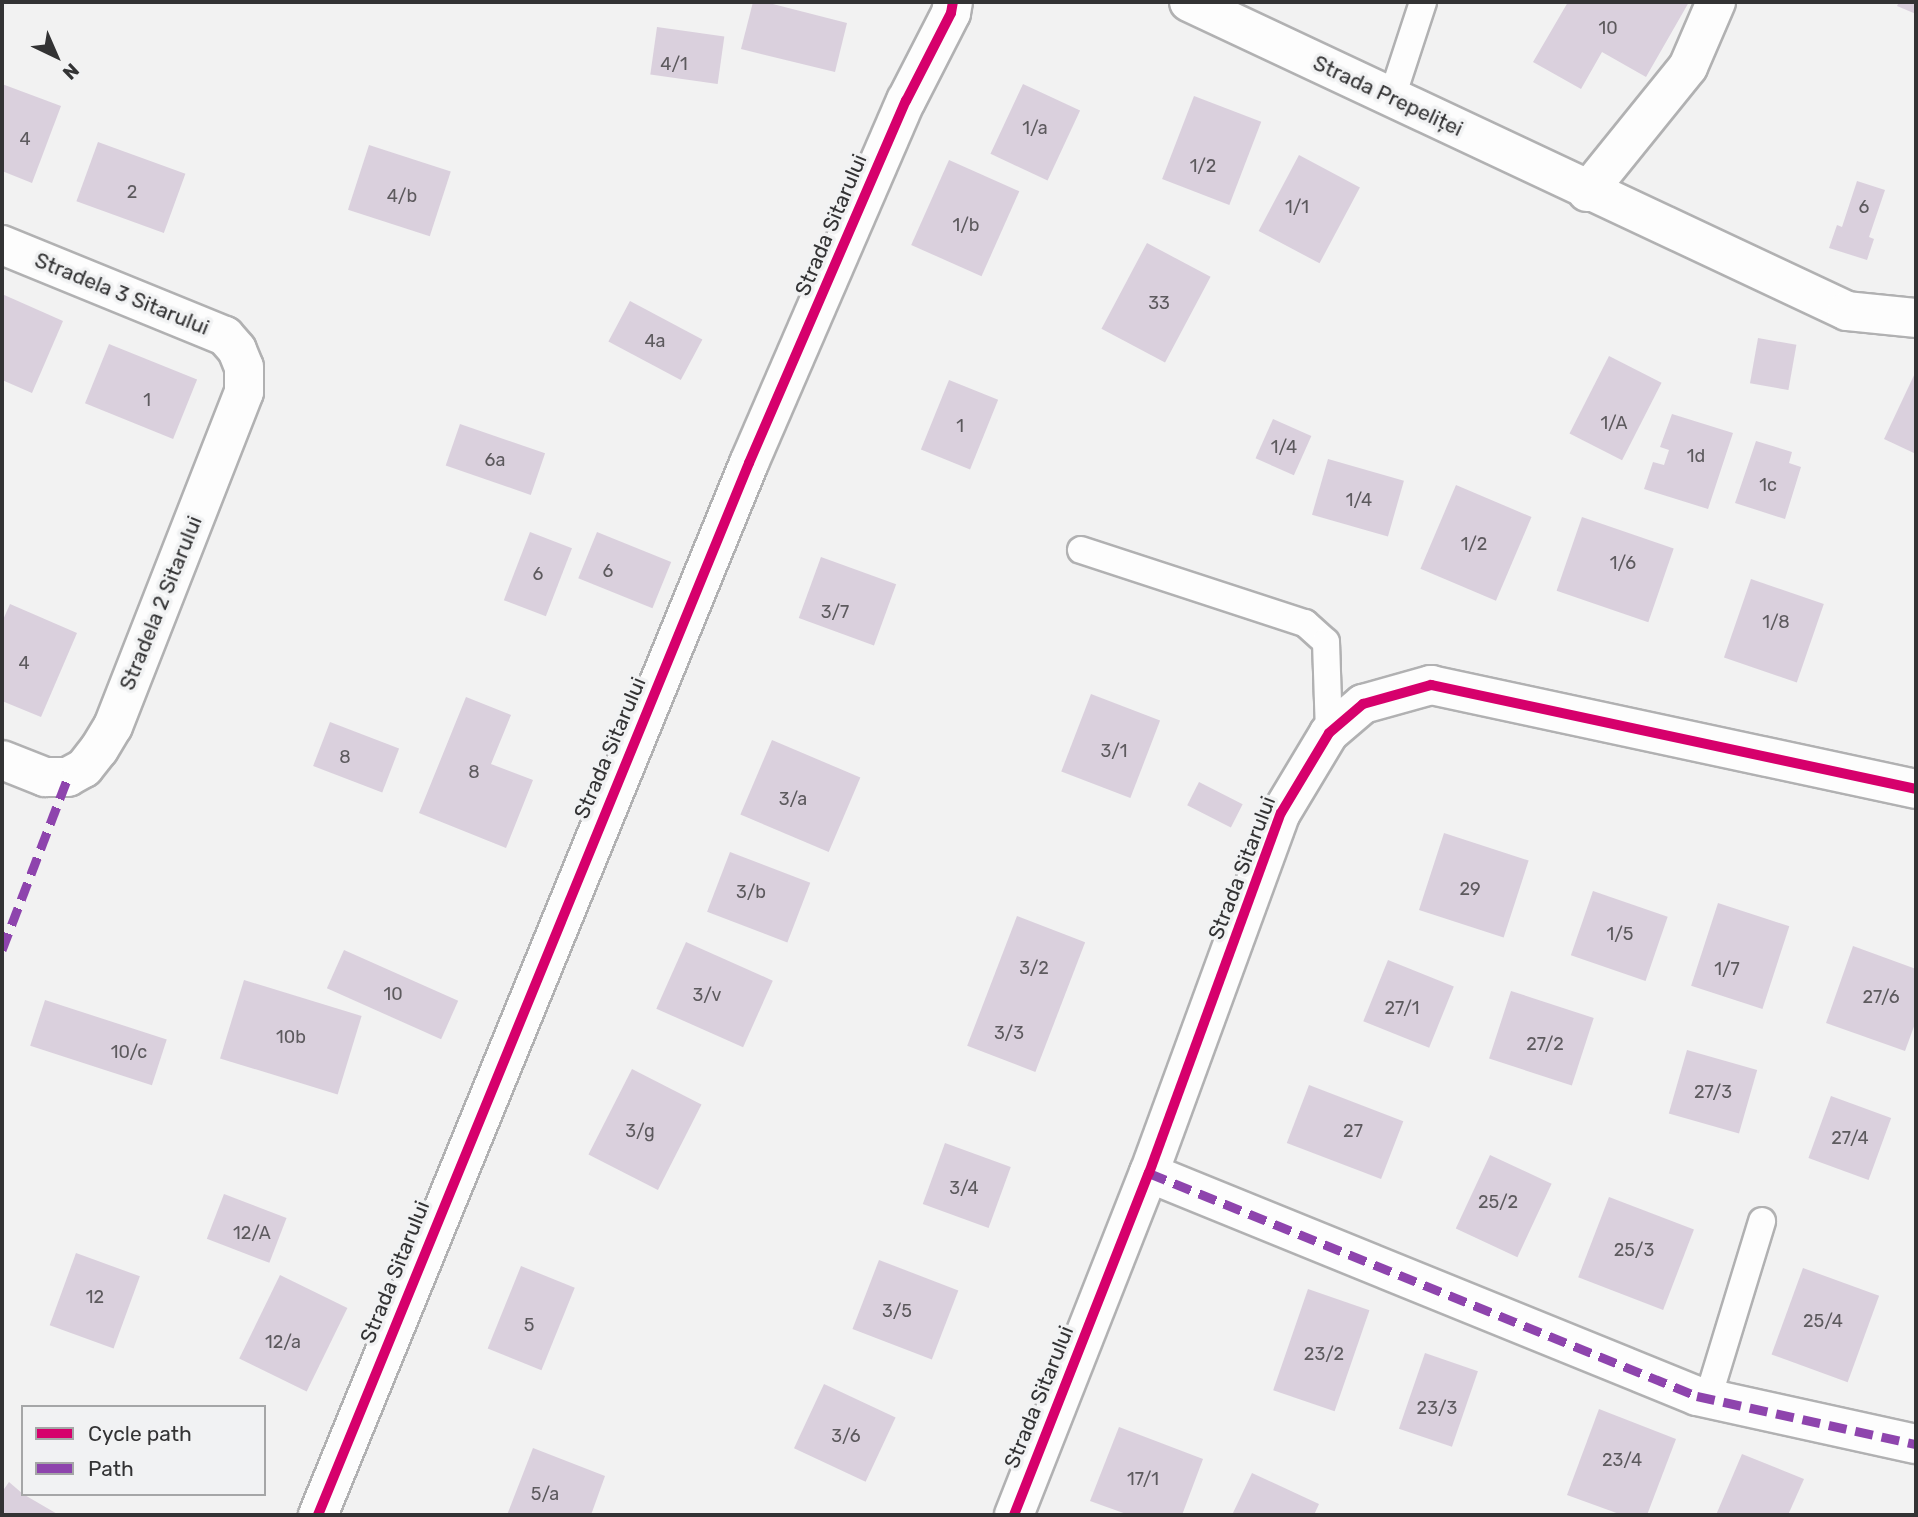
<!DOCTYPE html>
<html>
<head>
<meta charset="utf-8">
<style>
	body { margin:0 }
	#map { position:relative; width:1918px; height:1517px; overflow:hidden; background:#f2f2f2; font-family:Rubik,sans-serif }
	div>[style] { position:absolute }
	.building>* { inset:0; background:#dad0dd; transform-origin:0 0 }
	.roads { filter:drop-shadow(2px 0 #b1b1b2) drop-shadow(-2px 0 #b1b1b2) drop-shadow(0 2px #b1b1b2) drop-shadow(0 -2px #b1b1b2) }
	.service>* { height:26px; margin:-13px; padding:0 13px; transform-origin:13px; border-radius:13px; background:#fdfdfd }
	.minor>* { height:38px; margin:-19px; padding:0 19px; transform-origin:19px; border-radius:19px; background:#fdfdfd }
	.quiet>* { height:9px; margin-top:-4.5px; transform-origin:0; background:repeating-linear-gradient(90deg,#8e44ad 0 18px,transparent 0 27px) }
	.cycleway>* { height:10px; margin:-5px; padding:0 5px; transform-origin:5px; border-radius:5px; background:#d6006c }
	span { translate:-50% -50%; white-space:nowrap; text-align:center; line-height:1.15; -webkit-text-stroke:7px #f1f2f3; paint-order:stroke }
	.number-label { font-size:18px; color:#5d5a5e }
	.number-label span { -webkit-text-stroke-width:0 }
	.street-label { font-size:21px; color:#333334 }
	.frame { position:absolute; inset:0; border:4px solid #333334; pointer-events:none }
	.legend { position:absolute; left:21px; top:1405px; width:245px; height:91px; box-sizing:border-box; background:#f1f2f3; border:2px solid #a5a6a7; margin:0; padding:9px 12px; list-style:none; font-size:21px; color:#333334 }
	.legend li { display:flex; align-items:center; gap:14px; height:35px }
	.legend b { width:35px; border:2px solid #a5a6a7 }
	.north { position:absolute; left:21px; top:21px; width:70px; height:70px; -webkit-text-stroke:5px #f1f2f3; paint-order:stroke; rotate:136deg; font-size:19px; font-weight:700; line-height:28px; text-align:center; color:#333334 }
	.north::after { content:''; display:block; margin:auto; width:24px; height:32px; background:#333334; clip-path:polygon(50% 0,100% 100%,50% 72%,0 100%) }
</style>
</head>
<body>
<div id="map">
	<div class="building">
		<div style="clip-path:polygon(753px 2px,765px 2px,847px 23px,835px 72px,741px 49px)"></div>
		<div style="clip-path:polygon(1568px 2px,1689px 2px,1646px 77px,1602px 52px,1581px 89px,1533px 62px)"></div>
		<div style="clip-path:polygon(1899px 2px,1916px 2px,1916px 14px,1897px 6px)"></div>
		<div style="left:657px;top:27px;width:68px;height:48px;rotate:8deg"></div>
		<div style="clip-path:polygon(2px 84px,61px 106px,32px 183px,2px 171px)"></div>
		<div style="left:1023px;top:84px;width:63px;height:77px;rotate:25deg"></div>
		<div style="left:1194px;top:96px;width:72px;height:89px;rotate:21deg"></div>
		<div style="left:98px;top:142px;width:93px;height:63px;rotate:20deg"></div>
		<div style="left:369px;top:145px;width:86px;height:68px;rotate:18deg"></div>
		<div style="left:1299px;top:155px;width:69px;height:86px;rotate:28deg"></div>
		<div style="left:949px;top:160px;width:77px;height:93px;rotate:24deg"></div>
		<div style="clip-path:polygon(1857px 181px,1885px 190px,1869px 237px,1874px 239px,1867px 260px,1829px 248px,1837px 225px,1842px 227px)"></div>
		<div style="left:1147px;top:243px;width:72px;height:97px;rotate:28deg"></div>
		<div style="clip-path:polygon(2px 294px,63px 321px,32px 393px,2px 380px)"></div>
		<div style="left:630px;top:301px;width:82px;height:46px;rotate:28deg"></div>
		<div style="left:1758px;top:338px;width:39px;height:46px;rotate:10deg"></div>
		<div style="left:109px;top:344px;width:95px;height:64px;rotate:22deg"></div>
		<div style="left:1609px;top:356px;width:59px;height:87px;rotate:27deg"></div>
		<div style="clip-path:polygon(1916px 371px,1916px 454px,1884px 439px)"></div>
		<div style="left:949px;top:380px;width:53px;height:75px;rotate:22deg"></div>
		<div style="clip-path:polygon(1672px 414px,1733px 433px,1708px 509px,1644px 489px,1653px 462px,1664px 465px,1669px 450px,1660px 447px)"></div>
		<div style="left:1273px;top:419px;width:42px;height:43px;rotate:24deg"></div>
		<div style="left:460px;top:424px;width:90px;height:44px;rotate:19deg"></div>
		<div style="clip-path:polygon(1756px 441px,1792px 452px,1789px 463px,1801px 467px,1785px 519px,1735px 503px)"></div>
		<div style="left:1328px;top:459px;width:79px;height:58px;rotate:16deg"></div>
		<div style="left:1456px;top:485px;width:82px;height:91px;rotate:23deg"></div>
		<div style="left:1582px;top:517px;width:97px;height:78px;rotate:19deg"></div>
		<div style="left:530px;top:532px;width:45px;height:73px;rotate:21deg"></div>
		<div style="left:597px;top:532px;width:80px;height:50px;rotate:22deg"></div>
		<div style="left:821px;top:557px;width:80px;height:65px;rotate:20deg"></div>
		<div style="left:1751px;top:579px;width:77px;height:83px;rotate:19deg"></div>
		<div style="clip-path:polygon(10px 604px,77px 633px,41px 717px,2px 701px,2px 622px)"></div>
		<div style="left:1091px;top:694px;width:74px;height:83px;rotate:21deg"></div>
		<div style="clip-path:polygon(466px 697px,511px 715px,491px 764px,533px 780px,506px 848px,419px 813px)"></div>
		<div style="left:330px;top:722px;width:74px;height:47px;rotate:21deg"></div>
		<div style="left:772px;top:740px;width:96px;height:81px;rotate:23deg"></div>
		<div style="left:1199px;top:782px;width:49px;height:26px;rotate:27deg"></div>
		<div style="left:1444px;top:833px;width:89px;height:81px;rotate:18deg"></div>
		<div style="left:730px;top:852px;width:86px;height:64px;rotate:21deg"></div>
		<div style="left:1593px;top:891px;width:79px;height:68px;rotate:19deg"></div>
		<div style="left:1718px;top:903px;width:75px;height:87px;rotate:18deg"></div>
		<div style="left:1017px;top:916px;width:73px;height:139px;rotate:21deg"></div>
		<div style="left:686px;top:942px;width:95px;height:73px;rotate:24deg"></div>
		<div style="clip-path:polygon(1853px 946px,1916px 969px,1916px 1021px,1905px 1051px,1826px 1023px)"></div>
		<div style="left:344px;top:950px;width:125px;height:42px;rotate:24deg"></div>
		<div style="left:1388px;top:960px;width:71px;height:66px;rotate:22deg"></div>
		<div style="left:244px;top:980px;width:123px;height:82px;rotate:17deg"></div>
		<div style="left:1511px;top:991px;width:87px;height:71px;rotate:18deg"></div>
		<div style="left:45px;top:1000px;width:128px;height:48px;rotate:18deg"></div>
		<div style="left:1687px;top:1050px;width:73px;height:66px;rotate:16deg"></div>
		<div style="left:632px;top:1069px;width:78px;height:96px;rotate:27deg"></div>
		<div style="left:1309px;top:1085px;width:101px;height:62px;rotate:21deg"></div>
		<div style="left:1831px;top:1096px;width:64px;height:66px;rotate:20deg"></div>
		<div style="left:945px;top:1143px;width:70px;height:65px;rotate:20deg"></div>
		<div style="left:1490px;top:1155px;width:68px;height:81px;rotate:25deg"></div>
		<div style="left:224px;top:1194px;width:67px;height:48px;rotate:21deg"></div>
		<div style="left:1609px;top:1197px;width:91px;height:86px;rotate:21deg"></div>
		<div style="left:76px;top:1253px;width:68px;height:77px;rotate:20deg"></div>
		<div style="left:879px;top:1260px;width:85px;height:74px;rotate:21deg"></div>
		<div style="left:521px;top:1266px;width:58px;height:89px;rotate:22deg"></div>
		<div style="left:1803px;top:1268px;width:81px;height:92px;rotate:20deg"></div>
		<div style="left:280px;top:1275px;width:75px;height:93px;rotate:26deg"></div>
		<div style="left:1308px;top:1289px;width:65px;height:107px;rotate:19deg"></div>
		<div style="left:1425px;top:1353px;width:56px;height:80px;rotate:19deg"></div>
		<div style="left:824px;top:1384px;width:79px;height:71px;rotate:25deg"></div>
		<div style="clip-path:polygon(1599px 1409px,1676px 1439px,1647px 1515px,1622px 1515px,1567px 1495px)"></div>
		<div style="clip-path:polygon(1119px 1427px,1203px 1459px,1182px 1515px,1129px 1515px,1090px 1501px)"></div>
		<div style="clip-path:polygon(533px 1448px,605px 1476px,591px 1515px,507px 1515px)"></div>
		<div style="clip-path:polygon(1742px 1454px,1804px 1479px,1788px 1515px,1716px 1515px)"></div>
		<div style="clip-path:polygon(1252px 1473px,1319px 1504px,1314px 1515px,1232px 1515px)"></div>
		<div style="clip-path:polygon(9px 1482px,23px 1494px,59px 1515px,2px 1515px,2px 1492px)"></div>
	</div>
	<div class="roads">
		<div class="service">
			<div style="left:1392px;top:97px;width:100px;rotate:-71.9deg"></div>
			<div style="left:1081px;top:550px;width:236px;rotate:18.1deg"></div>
			<div style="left:1305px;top:623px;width:28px;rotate:42deg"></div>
			<div style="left:1326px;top:642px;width:91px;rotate:88.1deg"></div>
			<div style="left:1708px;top:1398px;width:185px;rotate:-73deg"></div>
		</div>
		<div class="minor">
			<div style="left:1189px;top:2px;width:727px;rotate:25.15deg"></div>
			<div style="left:1847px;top:311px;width:69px;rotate:5.8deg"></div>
			<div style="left:1587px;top:192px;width:161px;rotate:-51.1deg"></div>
			<div style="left:1688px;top:67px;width:71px;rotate:-66.7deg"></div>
			<div style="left:2px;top:245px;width:241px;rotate:22.2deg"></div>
			<div style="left:225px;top:336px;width:18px;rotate:49deg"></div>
			<div style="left:237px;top:350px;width:18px;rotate:68deg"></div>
			<div style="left:244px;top:367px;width:25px;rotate:90deg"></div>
			<div style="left:244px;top:392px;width:359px;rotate:111.4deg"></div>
			<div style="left:113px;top:726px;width:27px;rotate:121deg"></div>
			<div style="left:99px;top:749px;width:24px;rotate:128deg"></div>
			<div style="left:84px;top:768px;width:18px;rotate:151deg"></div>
			<div style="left:68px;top:777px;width:23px;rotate:180deg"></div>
			<div style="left:45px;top:777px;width:46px;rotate:-158.4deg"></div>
			<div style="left:1149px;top:1173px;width:592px;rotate:22.14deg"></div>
			<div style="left:1697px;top:1396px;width:224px;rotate:12.4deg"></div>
			<div style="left:318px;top:1515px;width:1137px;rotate:-67.72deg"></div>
			<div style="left:749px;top:463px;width:395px;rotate:-66.6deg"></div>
			<div style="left:906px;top:101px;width:99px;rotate:-62.9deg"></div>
			<div style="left:951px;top:13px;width:11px;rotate:-80deg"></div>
			<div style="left:1014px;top:1515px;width:368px;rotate:-68.5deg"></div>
			<div style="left:1149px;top:1173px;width:383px;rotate:-69.9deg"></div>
			<div style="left:1281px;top:813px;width:93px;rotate:-59deg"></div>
			<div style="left:1329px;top:733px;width:45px;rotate:-40.5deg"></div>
			<div style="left:1363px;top:704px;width:71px;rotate:-15.6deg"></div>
			<div style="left:1431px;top:685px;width:496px;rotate:12.1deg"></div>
		</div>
	</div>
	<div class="quiet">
		<div style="left:2px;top:950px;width:185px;rotate:-69.1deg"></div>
		<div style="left:1149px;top:1173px;width:592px;rotate:22.14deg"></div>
		<div style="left:1697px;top:1396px;width:224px;rotate:12.4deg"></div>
	</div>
	<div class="cycleway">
		<div style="left:318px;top:1515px;width:1137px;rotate:-67.72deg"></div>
		<div style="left:749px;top:463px;width:395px;rotate:-66.6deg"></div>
		<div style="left:906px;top:101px;width:99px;rotate:-62.9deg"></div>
		<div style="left:951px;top:13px;width:11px;rotate:-80deg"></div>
		<div style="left:1014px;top:1515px;width:368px;rotate:-68.5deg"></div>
		<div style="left:1149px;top:1173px;width:383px;rotate:-69.9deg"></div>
		<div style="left:1281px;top:813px;width:93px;rotate:-59deg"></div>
		<div style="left:1329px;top:733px;width:45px;rotate:-40.5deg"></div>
		<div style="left:1363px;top:704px;width:71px;rotate:-15.6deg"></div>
		<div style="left:1431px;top:685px;width:496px;rotate:12.1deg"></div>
	</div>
	<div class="number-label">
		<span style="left:1608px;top:28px">10</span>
		<span style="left:674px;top:64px">4/1</span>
		<span style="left:1035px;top:128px">1/a</span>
		<span style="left:25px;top:139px">4</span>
		<span style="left:1203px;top:166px">1/2</span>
		<span style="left:132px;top:192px">2</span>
		<span style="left:402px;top:196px">4/b</span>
		<span style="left:1297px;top:207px">1/1</span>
		<span style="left:1864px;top:207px">6</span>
		<span style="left:966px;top:225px">1/b</span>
		<span style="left:1159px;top:303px">33</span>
		<span style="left:655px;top:341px">4a</span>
		<span style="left:147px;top:400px">1</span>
		<span style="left:1614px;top:423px">1/A</span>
		<span style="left:960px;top:426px">1</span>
		<span style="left:1284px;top:447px">1/4</span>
		<span style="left:1696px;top:456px">1d</span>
		<span style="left:495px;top:460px">6a</span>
		<span style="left:1768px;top:485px">1c</span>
		<span style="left:1359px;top:500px">1/4</span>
		<span style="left:1474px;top:544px">1/2</span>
		<span style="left:1623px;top:563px">1/6</span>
		<span style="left:608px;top:571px">6</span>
		<span style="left:538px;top:574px">6</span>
		<span style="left:835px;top:612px">3/7</span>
		<span style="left:1776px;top:622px">1/8</span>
		<span style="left:24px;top:663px">4</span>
		<span style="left:1114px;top:751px">3/1</span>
		<span style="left:345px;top:757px">8</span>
		<span style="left:474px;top:772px">8</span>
		<span style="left:793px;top:799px">3/a</span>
		<span style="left:1470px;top:889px">29</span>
		<span style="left:751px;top:892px">3/b</span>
		<span style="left:1620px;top:934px">1/5</span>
		<span style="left:1034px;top:968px">3/2</span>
		<span style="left:1727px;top:969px">1/7</span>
		<span style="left:393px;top:994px">10</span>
		<span style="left:707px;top:995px">3/v</span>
		<span style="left:1881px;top:997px">27/6</span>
		<span style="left:1402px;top:1008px">27/1</span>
		<span style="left:1009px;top:1033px">3/3</span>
		<span style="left:291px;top:1037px">10b</span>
		<span style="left:1545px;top:1044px">27/2</span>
		<span style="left:129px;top:1052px">10/c</span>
		<span style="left:1713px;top:1092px">27/3</span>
		<span style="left:640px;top:1131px">3/g</span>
		<span style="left:1353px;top:1131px">27</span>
		<span style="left:1850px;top:1138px">27/4</span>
		<span style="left:964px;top:1188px">3/4</span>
		<span style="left:1498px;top:1202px">25/2</span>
		<span style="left:252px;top:1233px">12/A</span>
		<span style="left:1634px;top:1250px">25/3</span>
		<span style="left:95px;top:1297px">12</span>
		<span style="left:897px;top:1311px">3/5</span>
		<span style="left:1823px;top:1321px">25/4</span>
		<span style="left:529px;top:1325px">5</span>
		<span style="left:283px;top:1342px">12/a</span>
		<span style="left:1324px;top:1354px">23/2</span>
		<span style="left:1437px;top:1408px">23/3</span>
		<span style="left:846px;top:1436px">3/6</span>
		<span style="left:1622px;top:1460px">23/4</span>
		<span style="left:1143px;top:1479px">17/1</span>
		<span style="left:545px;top:1494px">5/a</span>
	</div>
	<div class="street-label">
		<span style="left:1388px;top:96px;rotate:25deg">Strada Prepeliței</span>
		<span style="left:831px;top:225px;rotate:-67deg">Strada Sitarului</span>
		<span style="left:122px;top:294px;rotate:22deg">Stradela 3 Sitarului</span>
		<span style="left:161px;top:603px;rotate:-68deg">Stradela 2 Sitarului</span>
		<span style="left:610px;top:748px;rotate:-67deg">Strada Sitarului</span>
		<span style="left:1242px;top:868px;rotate:-69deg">Strada Sitarului</span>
		<span style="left:395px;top:1272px;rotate:-68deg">Strada Sitarului</span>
		<span style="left:1039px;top:1397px;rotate:-68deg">Strada Sitarului</span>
	</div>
	<div class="frame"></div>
	<ul class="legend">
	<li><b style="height:9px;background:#d6006c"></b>Cycle path</li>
	<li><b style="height:9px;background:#8e44ad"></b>Path</li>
	</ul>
	<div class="north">N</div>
</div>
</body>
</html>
